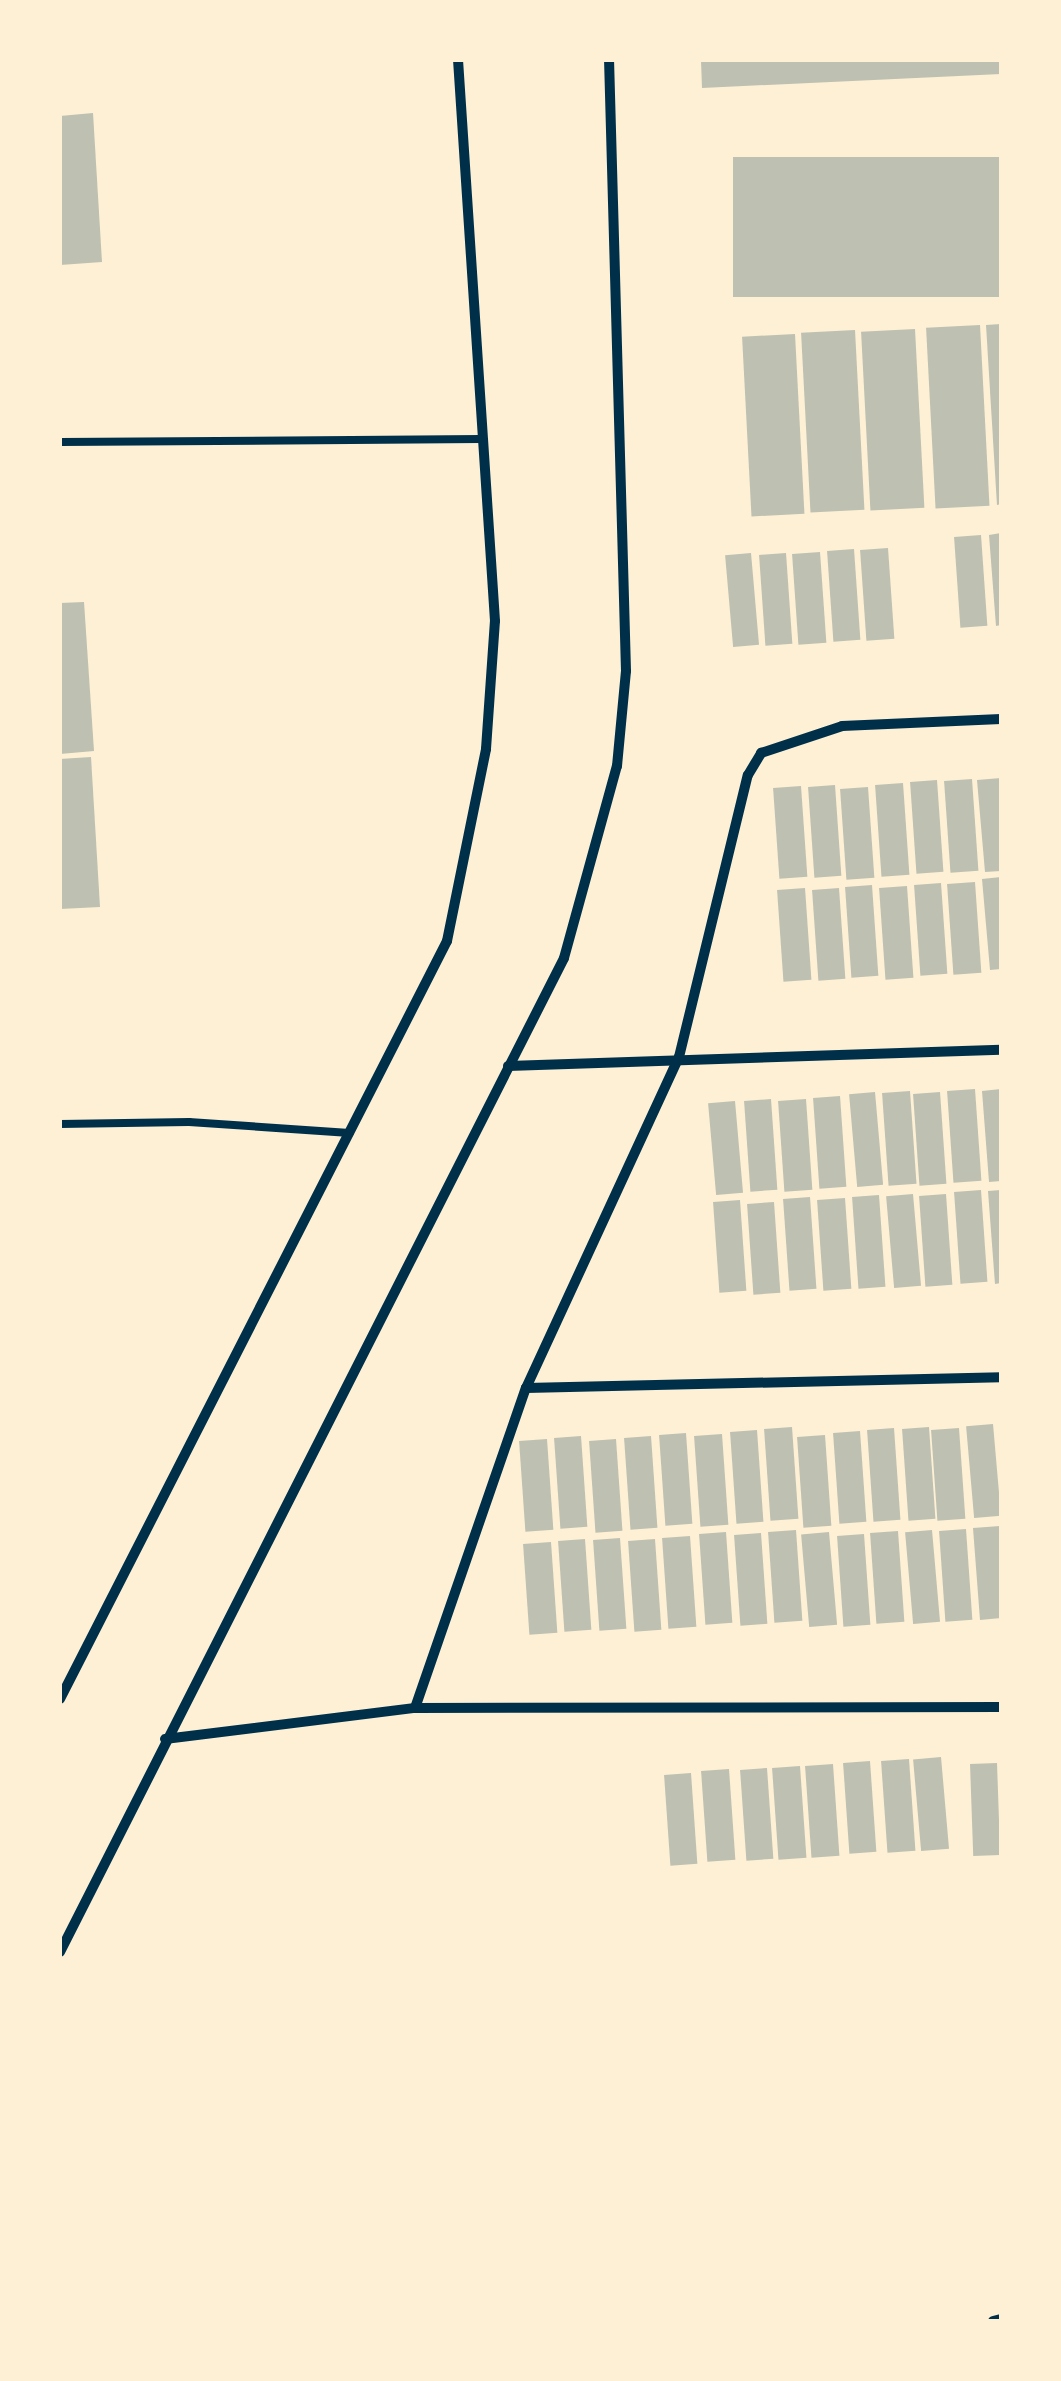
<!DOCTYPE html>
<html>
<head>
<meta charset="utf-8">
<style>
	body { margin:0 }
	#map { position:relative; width:1061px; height:2381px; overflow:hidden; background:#fdf0d5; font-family:"Open Sans",sans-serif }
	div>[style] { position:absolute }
	.building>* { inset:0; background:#bec0b2; transform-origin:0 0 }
	.service>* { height:8px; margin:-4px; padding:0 4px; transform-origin:4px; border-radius:4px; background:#003049 }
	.minor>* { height:10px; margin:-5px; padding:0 5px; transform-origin:5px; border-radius:5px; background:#003049 }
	span { translate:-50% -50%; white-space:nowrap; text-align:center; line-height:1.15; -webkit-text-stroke:10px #fdf0d5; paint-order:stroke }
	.frame { position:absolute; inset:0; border:62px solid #fdf0d5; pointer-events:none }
</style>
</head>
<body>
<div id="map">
	<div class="building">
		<div style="clip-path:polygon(701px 60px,1001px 60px,1001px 74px,702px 88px)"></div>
		<div style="clip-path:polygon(93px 113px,102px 262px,60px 265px,60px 116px)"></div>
		<div style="left:1001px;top:157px;width:140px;height:268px;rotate:90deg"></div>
		<div style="clip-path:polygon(1001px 324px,1001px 504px,997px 505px,986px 325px)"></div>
		<div style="left:980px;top:325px;width:181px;height:54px;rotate:87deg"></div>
		<div style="left:915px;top:329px;width:179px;height:54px;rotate:87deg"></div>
		<div style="left:855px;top:330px;width:180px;height:54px;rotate:87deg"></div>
		<div style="left:795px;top:334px;width:180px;height:53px;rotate:87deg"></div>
		<div style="clip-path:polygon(1001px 533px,1001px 625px,996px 626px,989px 535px)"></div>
		<div style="left:981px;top:535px;width:91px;height:27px;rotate:86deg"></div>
		<div style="left:888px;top:548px;width:91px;height:28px;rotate:86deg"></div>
		<div style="left:854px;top:549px;width:91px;height:27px;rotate:86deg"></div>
		<div style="left:820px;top:552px;width:91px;height:28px;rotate:86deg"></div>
		<div style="left:751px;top:553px;width:92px;height:26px;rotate:85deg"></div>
		<div style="left:786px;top:553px;width:91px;height:27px;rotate:86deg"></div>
		<div style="clip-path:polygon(84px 602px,94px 751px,60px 754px,60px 603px)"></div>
		<div style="clip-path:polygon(91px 757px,100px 907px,60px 909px,60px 759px)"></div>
		<div style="clip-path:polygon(1001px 778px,1001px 871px,985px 872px,977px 780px)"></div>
		<div style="left:972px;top:779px;width:92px;height:28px;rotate:86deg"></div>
		<div style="left:937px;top:780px;width:92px;height:27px;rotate:86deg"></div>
		<div style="left:903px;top:783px;width:92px;height:28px;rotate:86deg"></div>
		<div style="left:835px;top:785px;width:91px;height:27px;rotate:86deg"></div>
		<div style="left:801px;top:786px;width:91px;height:28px;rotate:86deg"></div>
		<div style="left:868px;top:787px;width:91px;height:28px;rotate:86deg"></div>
		<div style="clip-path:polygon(1001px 877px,1001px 969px,990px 970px,982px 879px)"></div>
		<div style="left:975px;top:882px;width:91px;height:28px;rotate:86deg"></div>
		<div style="left:941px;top:883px;width:91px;height:27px;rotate:86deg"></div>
		<div style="left:872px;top:885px;width:91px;height:27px;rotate:86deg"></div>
		<div style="left:907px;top:886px;width:92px;height:28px;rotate:86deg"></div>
		<div style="left:805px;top:888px;width:92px;height:28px;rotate:86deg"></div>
		<div style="left:839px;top:888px;width:91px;height:27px;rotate:86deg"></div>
		<div style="left:975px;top:1089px;width:92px;height:28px;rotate:86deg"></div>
		<div style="clip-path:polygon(1001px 1089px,1001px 1181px,989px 1182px,982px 1091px)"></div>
		<div style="left:910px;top:1091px;width:93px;height:28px;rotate:86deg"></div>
		<div style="left:875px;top:1092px;width:93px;height:26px;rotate:85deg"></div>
		<div style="left:940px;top:1092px;width:92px;height:27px;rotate:86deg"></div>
		<div style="left:840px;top:1096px;width:91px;height:27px;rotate:86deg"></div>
		<div style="left:771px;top:1099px;width:91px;height:27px;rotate:86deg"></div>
		<div style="left:806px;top:1099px;width:91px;height:28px;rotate:86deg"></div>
		<div style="left:735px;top:1101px;width:92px;height:27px;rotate:85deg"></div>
		<div style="left:981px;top:1190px;width:92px;height:27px;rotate:86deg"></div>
		<div style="clip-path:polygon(1001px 1190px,1001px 1283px,995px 1284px,988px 1191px)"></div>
		<div style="left:913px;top:1194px;width:92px;height:27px;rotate:85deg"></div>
		<div style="left:946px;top:1194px;width:91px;height:27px;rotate:86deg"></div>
		<div style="left:879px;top:1195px;width:92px;height:27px;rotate:86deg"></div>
		<div style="left:810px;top:1197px;width:92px;height:27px;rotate:86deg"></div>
		<div style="left:845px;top:1198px;width:91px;height:28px;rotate:86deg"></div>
		<div style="left:740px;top:1200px;width:91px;height:27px;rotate:86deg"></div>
		<div style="left:774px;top:1202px;width:91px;height:27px;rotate:86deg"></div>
		<div style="left:993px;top:1424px;width:92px;height:27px;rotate:85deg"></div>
		<div style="left:792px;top:1427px;width:92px;height:28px;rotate:86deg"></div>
		<div style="left:929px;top:1427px;width:92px;height:27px;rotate:86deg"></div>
		<div style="left:894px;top:1428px;width:92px;height:27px;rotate:86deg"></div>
		<div style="left:959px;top:1428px;width:91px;height:28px;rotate:86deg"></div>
		<div style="left:757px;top:1430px;width:92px;height:27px;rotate:86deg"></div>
		<div style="left:860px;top:1431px;width:91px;height:27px;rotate:86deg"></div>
		<div style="left:686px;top:1433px;width:91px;height:27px;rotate:86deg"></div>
		<div style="left:722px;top:1434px;width:91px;height:28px;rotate:86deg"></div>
		<div style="left:825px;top:1435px;width:91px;height:28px;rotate:86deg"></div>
		<div style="left:581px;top:1436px;width:91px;height:27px;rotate:86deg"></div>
		<div style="left:651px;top:1436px;width:92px;height:27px;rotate:86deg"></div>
		<div style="left:547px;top:1439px;width:91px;height:28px;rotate:86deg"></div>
		<div style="left:616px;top:1439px;width:92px;height:27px;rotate:86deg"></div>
		<div style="clip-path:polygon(1000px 1526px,1001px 1618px,980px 1620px,973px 1528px)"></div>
		<div style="left:966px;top:1529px;width:91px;height:27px;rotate:86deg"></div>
		<div style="left:796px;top:1530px;width:91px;height:28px;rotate:86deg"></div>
		<div style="left:932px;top:1530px;width:92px;height:27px;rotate:85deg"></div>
		<div style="left:898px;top:1531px;width:91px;height:28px;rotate:86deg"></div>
		<div style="left:726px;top:1532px;width:91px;height:27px;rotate:86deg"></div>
		<div style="left:829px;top:1532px;width:93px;height:28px;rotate:85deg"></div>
		<div style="left:761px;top:1533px;width:91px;height:27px;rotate:86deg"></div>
		<div style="left:864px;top:1534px;width:91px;height:27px;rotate:86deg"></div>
		<div style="left:690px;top:1536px;width:91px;height:28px;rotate:86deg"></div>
		<div style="left:620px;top:1538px;width:91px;height:27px;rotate:86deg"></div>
		<div style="left:585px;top:1539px;width:91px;height:27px;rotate:86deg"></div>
		<div style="left:655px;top:1539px;width:91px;height:27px;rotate:86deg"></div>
		<div style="left:551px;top:1542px;width:91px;height:28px;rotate:86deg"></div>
		<div style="left:941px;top:1757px;width:92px;height:28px;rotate:85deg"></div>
		<div style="left:909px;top:1759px;width:92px;height:28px;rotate:86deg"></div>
		<div style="left:870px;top:1761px;width:91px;height:27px;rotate:86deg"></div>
		<div style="left:997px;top:1763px;width:92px;height:27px;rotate:88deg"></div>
		<div style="left:833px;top:1764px;width:92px;height:28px;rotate:86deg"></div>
		<div style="left:800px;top:1766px;width:92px;height:28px;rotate:86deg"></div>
		<div style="left:767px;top:1768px;width:91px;height:27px;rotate:86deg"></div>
		<div style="left:729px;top:1769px;width:91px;height:28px;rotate:86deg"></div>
		<div style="left:691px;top:1773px;width:91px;height:27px;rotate:86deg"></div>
	</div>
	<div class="service">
		<div style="left:60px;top:442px;width:421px;rotate:-0.4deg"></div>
		<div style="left:60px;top:1124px;width:129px;rotate:-0.9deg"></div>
		<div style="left:189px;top:1122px;width:161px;rotate:3.9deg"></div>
	</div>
	<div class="minor">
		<div style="left:508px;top:1066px;width:493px;rotate:-1.9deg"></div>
		<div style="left:526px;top:1388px;width:475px;rotate:-1.3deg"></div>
		<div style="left:60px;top:1699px;width:851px;rotate:-62.95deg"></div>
		<div style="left:447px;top:941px;width:196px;rotate:-78.5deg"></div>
		<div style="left:486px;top:749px;width:128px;rotate:-86deg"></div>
		<div style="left:495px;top:621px;width:562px;rotate:-93.77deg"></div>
		<div style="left:415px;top:1708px;width:339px;rotate:-70.9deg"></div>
		<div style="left:526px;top:1388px;width:365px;rotate:-65.2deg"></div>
		<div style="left:679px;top:1057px;width:290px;rotate:-76.3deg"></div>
		<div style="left:748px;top:775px;width:26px;rotate:-59deg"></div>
		<div style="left:761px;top:753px;width:85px;rotate:-18.4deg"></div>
		<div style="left:842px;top:726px;width:159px;rotate:-2.5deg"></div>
		<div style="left:165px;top:1739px;width:252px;rotate:-7.1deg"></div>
		<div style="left:415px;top:1708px;width:586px;rotate:-0.1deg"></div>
		<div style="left:60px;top:1952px;width:1114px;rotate:-63.11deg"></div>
		<div style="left:564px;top:958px;width:199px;rotate:-74.6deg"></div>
		<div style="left:617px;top:766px;width:95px;rotate:-84.6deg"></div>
		<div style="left:626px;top:671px;width:611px;rotate:-91.59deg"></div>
		<div style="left:993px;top:2321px;width:8px;rotate:-14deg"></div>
	</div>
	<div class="frame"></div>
</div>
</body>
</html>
